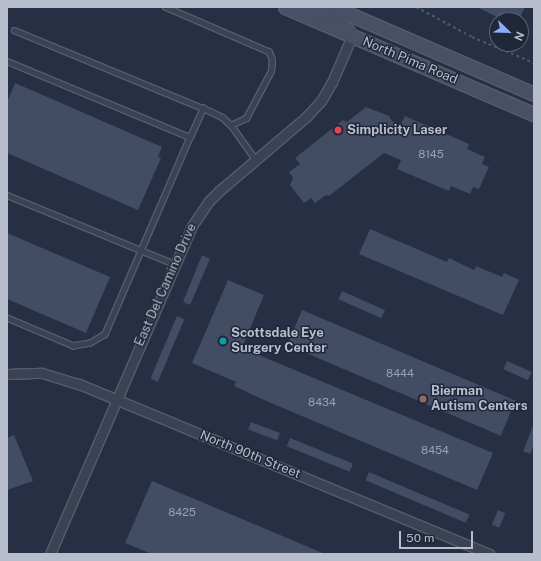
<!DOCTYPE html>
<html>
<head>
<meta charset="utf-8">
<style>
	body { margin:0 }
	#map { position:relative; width:541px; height:561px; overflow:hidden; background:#262f43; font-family:"Public Sans",sans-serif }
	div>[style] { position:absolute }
	.building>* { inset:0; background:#424c63; transform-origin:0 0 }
	.path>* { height:2px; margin-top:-1px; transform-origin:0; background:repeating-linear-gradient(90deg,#465b61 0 3px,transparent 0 6px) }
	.roads { filter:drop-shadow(1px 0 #555d6d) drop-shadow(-1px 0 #555d6d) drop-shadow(0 1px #555d6d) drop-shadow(0 -1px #555d6d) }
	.service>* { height:4.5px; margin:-2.25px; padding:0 2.25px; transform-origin:2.25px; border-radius:2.25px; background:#3a4253 }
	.minor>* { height:9px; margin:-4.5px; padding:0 4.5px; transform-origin:4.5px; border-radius:4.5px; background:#3a4253 }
	.secondary>* { height:13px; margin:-6.5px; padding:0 6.5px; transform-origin:6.5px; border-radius:6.5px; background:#485066 }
	.dots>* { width:11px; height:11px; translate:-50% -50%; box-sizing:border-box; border:2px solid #1f2738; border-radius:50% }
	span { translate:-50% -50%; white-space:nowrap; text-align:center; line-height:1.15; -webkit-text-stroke:3px #1f2738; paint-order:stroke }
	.number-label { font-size:11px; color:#9aa1b2 }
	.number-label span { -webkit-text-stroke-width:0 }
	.street-label { font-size:13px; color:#b7bdcd }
	.poi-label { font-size:13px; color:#b7bdcd; font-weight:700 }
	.left { translate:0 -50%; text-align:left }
	.frame { position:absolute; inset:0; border:8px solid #b7bdcd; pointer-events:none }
	.north { position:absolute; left:489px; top:12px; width:40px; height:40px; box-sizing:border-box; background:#1f2738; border:1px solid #5c6374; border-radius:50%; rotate:113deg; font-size:11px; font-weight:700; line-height:16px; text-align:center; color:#b7bdcd }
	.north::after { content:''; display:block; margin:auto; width:14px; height:18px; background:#8dadfc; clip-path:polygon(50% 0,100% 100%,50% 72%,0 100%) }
	.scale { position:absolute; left:399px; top:531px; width:74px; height:18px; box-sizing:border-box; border:2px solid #b7bdcd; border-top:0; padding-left:5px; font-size:12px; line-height:14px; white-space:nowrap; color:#b7bdcd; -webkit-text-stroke:3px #1f2738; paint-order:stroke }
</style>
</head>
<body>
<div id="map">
	<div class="building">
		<div style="clip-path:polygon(477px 7px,525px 7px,519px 20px,503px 20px)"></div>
		<div style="clip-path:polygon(15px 83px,162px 147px,158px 157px,161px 158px,138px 210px,7px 153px,7px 102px)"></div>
		<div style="clip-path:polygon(366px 107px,389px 116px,392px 121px,401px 124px,405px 116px,469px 144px,467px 149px,485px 157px,482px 164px,489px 167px,479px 189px,473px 187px,470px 194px,451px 186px,449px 191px,397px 169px,401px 160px,384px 153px,329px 196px,326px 195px,315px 203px,311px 198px,304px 203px,290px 185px,293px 178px,289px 172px,300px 164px,295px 158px,343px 120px,347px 122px)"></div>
		<div style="clip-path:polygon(370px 229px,447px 262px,449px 258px,474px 270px,476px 266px,502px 277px,504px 273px,519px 280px,503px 315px,359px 254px)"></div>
		<div style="clip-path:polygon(7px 233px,110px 277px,86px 333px,7px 299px)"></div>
		<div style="clip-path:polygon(202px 255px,210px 259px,190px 305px,183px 302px)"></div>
		<div style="clip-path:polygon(228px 280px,264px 295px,242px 348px,493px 453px,477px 490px,264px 400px,234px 386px,236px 382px,192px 363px)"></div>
		<div style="left:342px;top:291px;width:47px;height:9px;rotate:24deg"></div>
		<div style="left:302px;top:310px;width:232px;height:38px;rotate:23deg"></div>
		<div style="left:177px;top:316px;width:8px;height:68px;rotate:23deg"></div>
		<div style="left:507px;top:361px;width:27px;height:9px;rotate:24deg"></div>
		<div style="left:251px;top:422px;width:31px;height:8px;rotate:21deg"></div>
		<div style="clip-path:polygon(534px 424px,534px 444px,530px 454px,523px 451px)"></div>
		<div style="clip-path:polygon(14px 435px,33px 481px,7px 490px,7px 438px)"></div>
		<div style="left:290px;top:438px;width:68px;height:9px;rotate:22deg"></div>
		<div style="left:369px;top:472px;width:109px;height:9px;rotate:23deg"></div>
		<div style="clip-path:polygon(152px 481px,325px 554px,152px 554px,125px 543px)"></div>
		<div style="left:498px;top:510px;width:8px;height:16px;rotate:23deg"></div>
	</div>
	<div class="path">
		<div style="left:416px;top:7px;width:64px;rotate:28.2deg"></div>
		<div style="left:472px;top:37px;width:67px;rotate:22.8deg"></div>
	</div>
	<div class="roads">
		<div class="service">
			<div style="left:14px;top:30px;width:212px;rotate:22.5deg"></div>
			<div style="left:210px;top:111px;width:13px;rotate:27deg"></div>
			<div style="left:222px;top:117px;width:12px;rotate:42deg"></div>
			<div style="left:231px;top:125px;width:17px;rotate:-25deg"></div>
			<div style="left:246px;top:118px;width:53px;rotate:-62deg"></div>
			<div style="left:271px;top:71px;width:11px;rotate:-85deg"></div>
			<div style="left:272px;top:60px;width:9px;rotate:-111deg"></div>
			<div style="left:269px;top:52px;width:113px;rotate:-156.6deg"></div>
			<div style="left:7px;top:61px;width:198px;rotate:22.6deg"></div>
			<div style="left:190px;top:137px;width:215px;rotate:113.3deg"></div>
			<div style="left:105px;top:334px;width:17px;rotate:149deg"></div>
			<div style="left:90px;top:343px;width:17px;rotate:170deg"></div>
			<div style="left:73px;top:346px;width:72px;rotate:-157deg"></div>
			<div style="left:231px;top:125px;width:43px;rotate:54.5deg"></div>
			<div style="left:190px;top:137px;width:32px;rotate:-66deg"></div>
			<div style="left:7px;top:195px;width:181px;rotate:22.4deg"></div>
		</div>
		<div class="minor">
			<div style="left:7px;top:374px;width:35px;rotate:-2deg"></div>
			<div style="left:42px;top:373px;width:39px;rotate:17deg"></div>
			<div style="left:79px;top:384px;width:444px;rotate:22.5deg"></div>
			<div style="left:50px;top:554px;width:357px;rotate:-66.6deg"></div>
			<div style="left:192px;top:226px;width:29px;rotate:-56deg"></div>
			<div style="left:208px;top:202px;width:16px;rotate:-45deg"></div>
			<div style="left:219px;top:191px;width:114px;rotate:-40.4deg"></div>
			<div style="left:306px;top:117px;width:22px;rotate:-47deg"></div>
			<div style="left:321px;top:101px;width:22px;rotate:-60deg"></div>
			<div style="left:332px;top:82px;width:50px;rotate:-66.5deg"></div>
		</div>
		<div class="secondary">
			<div style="left:285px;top:7px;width:271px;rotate:23.3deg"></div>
			<div style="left:311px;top:7px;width:24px;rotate:22deg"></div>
			<div style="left:333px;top:16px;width:21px;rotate:45deg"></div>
			<div style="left:333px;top:7px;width:219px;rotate:23.4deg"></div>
		</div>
	</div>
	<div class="dots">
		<div style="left:338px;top:130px;background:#e0444e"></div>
		<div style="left:223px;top:341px;background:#0f9aa8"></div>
		<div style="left:423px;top:399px;background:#8d6e63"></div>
	</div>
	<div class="number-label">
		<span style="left:431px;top:154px">8145</span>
		<span style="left:400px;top:373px">8444</span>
		<span style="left:322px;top:402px">8434</span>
		<span style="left:435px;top:450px">8454</span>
		<span style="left:182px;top:512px">8425</span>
	</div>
	<div class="street-label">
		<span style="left:410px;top:61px;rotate:23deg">North Pima Road</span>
		<span style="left:166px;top:285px;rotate:-66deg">East Del Camino Drive</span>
		<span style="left:250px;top:455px;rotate:22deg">North 90th Street</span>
	</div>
	<div class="poi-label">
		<span class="left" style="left:347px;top:130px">Simplicity Laser</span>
		<span class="left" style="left:231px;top:341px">Scottsdale Eye<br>Surgery Center</span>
		<span class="left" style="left:431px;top:399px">Bierman<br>Autism Centers</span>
	</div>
	<div class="frame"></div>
	<div class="north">N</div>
	<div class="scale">50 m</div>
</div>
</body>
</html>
